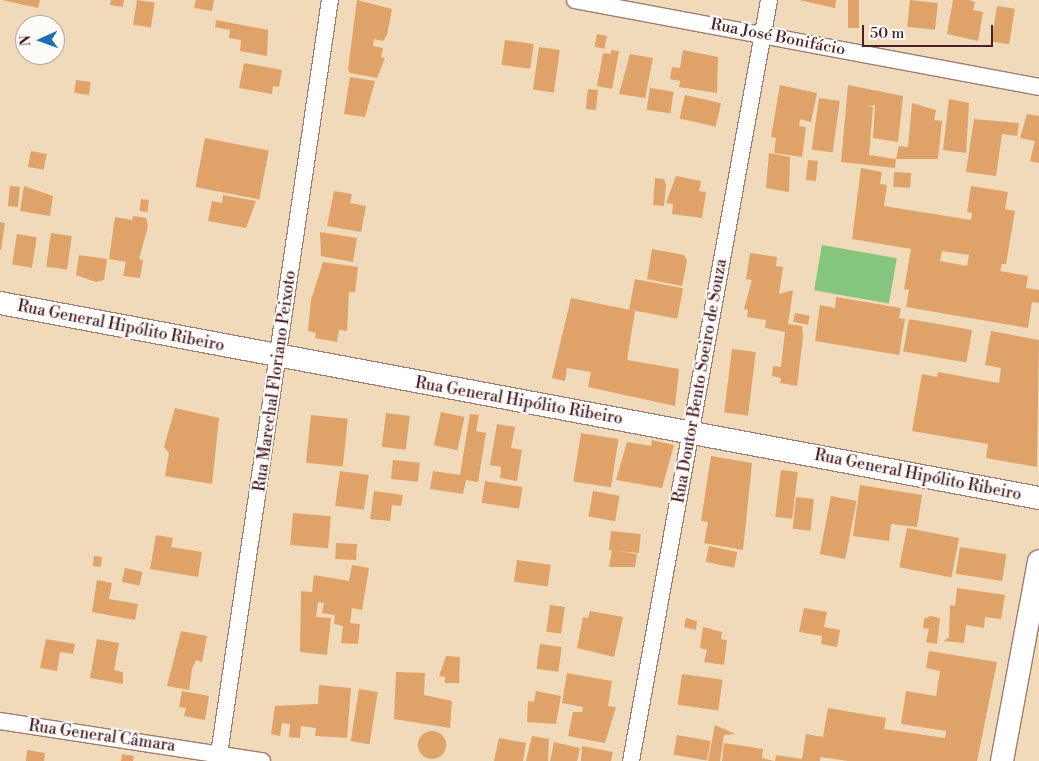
<!DOCTYPE html>
<html>
<head>
<meta charset="utf-8">
<style>
	body { margin:0 }
	#map { position:relative; width:1039px; height:761px; overflow:hidden; background:#f1daba; font-family:"Libre Bodoni",serif }
	div>[style] { position:absolute }
	.green>* { inset:0; background:#85c57d; transform-origin:0 0 }
	.building>* { inset:0; background:#dfa369; transform-origin:0 0 }
	.round { border-radius:50% }
	.roads { filter:drop-shadow(1px 0 #9e7c72) drop-shadow(-1px 0 #9e7c72) drop-shadow(0 1px #9e7c72) drop-shadow(0 -1px #9e7c72) }
	.street>* { height:16px; margin:-8px; padding:0 8px; transform-origin:8px; border-radius:8px; background:#fff }
	.secondary>* { height:22px; margin:-11px; padding:0 11px; transform-origin:11px; border-radius:11px; background:#fff }
	span { translate:-50% -50%; white-space:nowrap; text-align:center; line-height:1.15; -webkit-text-stroke:4px #fdfcf7; paint-order:stroke }
	.street-label { font-size:16px; color:#4a1f2b }
	.north { position:absolute; left:15px; top:15px; width:50px; height:50px; box-sizing:border-box; background:#fdfcf7; border:1px solid #b5a4a5; border-radius:50%; rotate:268deg; font-size:14px; font-weight:700; line-height:20px; text-align:center; color:#4a1f2b }
	.north::after { content:''; display:block; margin:auto; width:18px; height:22px; background:#1f6fb2; clip-path:polygon(50% 0,100% 100%,50% 72%,0 100%) }
	.scale { position:absolute; left:862px; top:25px; width:131px; height:22px; box-sizing:border-box; border:2px solid #4a1f2b; border-top:0; padding-left:6px; font-size:15px; line-height:18px; white-space:nowrap; color:#4a1f2b; -webkit-text-stroke:4px #fdfcf7; paint-order:stroke }
</style>
</head>
<body>
<div id="map">
	<div class="green">
		<div style="left:822px;top:245px;width:76px;height:46px;rotate:10deg"></div>
	</div>
	<div class="building">
		<div style="clip-path:polygon(2px 0,40px 0,38px 8px)"></div>
		<div style="clip-path:polygon(111px 0,124px 0,123px 7px,110px 5px)"></div>
		<div style="left:137px;top:0;width:18px;height:25px;rotate:9deg"></div>
		<div style="clip-path:polygon(196px 0,214px 0,212px 11px,194px 8px)"></div>
		<div style="clip-path:polygon(357px 0,392px 9px,387px 35px,383px 41px,374px 39px,373px 46px,383px 48px,381px 57px,385px 58px,377px 78px,350px 73px,348px 69px)"></div>
		<div style="clip-path:polygon(799px 0,836px 0,835px 8px)"></div>
		<div style="left:848px;top:0;width:11px;height:28px"></div>
		<div style="left:910px;top:0;width:28px;height:27px;rotate:6deg"></div>
		<div style="clip-path:polygon(953px 0,969px 0,975px 2px,973px 10px,983px 12px,978px 41px,947px 34px)"></div>
		<div style="left:997px;top:6px;width:18px;height:36px;rotate:9deg"></div>
		<div style="clip-path:polygon(216px 20px,268px 30px,267px 56px,240px 51px,241px 40px,229px 38px,230px 30px,215px 27px)"></div>
		<div style="left:597px;top:34px;width:10px;height:13px;rotate:11deg"></div>
		<div style="left:505px;top:40px;width:29px;height:25px;rotate:8deg"></div>
		<div style="left:539px;top:47px;width:21px;height:43px;rotate:8deg"></div>
		<div style="clip-path:polygon(611px 50px,619px 51px,612px 89px,597px 86px,603px 53px,611px 54px)"></div>
		<div style="clip-path:polygon(683px 50px,718px 57px,717px 93px,679px 87px,680px 81px,670px 79px,672px 67px,680px 68px)"></div>
		<div style="clip-path:polygon(630px 54px,653px 58px,645px 98px,619px 94px)"></div>
		<div style="clip-path:polygon(244px 63px,282px 70px,279px 87px,273px 86px,272px 94px,239px 88px)"></div>
		<div style="clip-path:polygon(350px 77px,375px 81px,365px 117px,344px 114px)"></div>
		<div style="left:76px;top:80px;width:15px;height:13px;rotate:8deg"></div>
		<div style="clip-path:polygon(780px 85px,817px 93px,811px 122px,800px 119px,799px 126px,806px 127px,802px 157px,774px 153px,776px 138px,771px 137px)"></div>
		<div style="clip-path:polygon(848px 85px,903px 96px,898px 142px,873px 138px,875px 105px,867px 107px,873px 107px,869px 155px,896px 159px,895px 168px,841px 162px)"></div>
		<div style="left:650px;top:88px;width:24px;height:22px;rotate:9deg"></div>
		<div style="left:588px;top:89px;width:10px;height:20px;rotate:6deg"></div>
		<div style="left:685px;top:95px;width:37px;height:24px;rotate:13deg"></div>
		<div style="left:819px;top:98px;width:21px;height:52px;rotate:8deg"></div>
		<div style="clip-path:polygon(949px 99px,969px 103px,966px 153px,943px 150px)"></div>
		<div style="clip-path:polygon(912px 103px,936px 110px,934px 120px,942px 121px,938px 159px,896px 159px,899px 146px,908px 147px)"></div>
		<div style="clip-path:polygon(1027px 114px,1039px 116px,1039px 163px,1030px 161px,1035px 141px,1020px 138px)"></div>
		<div style="clip-path:polygon(974px 119px,1019px 123px,1017px 136px,1002px 134px,996px 176px,966px 172px)"></div>
		<div style="left:205px;top:138px;width:65px;height:50px;rotate:11deg"></div>
		<div style="left:31px;top:151px;width:16px;height:16px;rotate:11deg"></div>
		<div style="clip-path:polygon(769px 153px,790px 157px,789px 192px,766px 188px)"></div>
		<div style="left:808px;top:160px;width:10px;height:20px;rotate:6deg"></div>
		<div style="clip-path:polygon(evenodd,861px 168px,882px 172px,880px 184px,887px 185px,884px 206px,971px 220px,972px 213px,967px 212px,971px 186px,1008px 192px,1005px 209px,1015px 211px,1006px 264px,1002px 264px,1000px 271px,1028px 276px,1026px 288px,1039px 290px,1039px 303px,1032px 302px,1028px 328px,906px 307px,909px 290px,904px 289px,911px 249px,852px 239px,861px 168px,942px 251px,969px 255px,967px 266px,940px 261px,942px 251px)"></div>
		<div style="left:894px;top:172px;width:17px;height:15px;rotate:3deg"></div>
		<div style="clip-path:polygon(676px 176px,701px 181px,699px 191px,706px 192px,702px 218px,672px 214px,673px 204px,666px 203px)"></div>
		<div style="clip-path:polygon(655px 178px,664px 179px,666px 185px,664px 206px,653px 205px)"></div>
		<div style="left:10px;top:186px;width:10px;height:20px;rotate:6deg"></div>
		<div style="clip-path:polygon(24px 186px,53px 196px,50px 216px,20px 211px)"></div>
		<div style="clip-path:polygon(334px 191px,352px 194px,350px 203px,366px 206px,361px 232px,327px 226px)"></div>
		<div style="clip-path:polygon(223px 195px,256px 201px,246px 228px,208px 221px,212px 201px,222px 203px)"></div>
		<div style="left:141px;top:199px;width:8px;height:12px;rotate:7deg"></div>
		<div style="clip-path:polygon(133px 216px,146px 218px,148px 226px,139px 259px,143px 260px,140px 278px,123px 276px,126px 262px,109px 259px,115px 217px,132px 220px)"></div>
		<div style="clip-path:polygon(0 222px,5px 223px,1px 250px,0 250px)"></div>
		<div style="clip-path:polygon(320px 232px,357px 238px,353px 262px,321px 256px)"></div>
		<div style="left:51px;top:233px;width:21px;height:34px;rotate:8deg"></div>
		<div style="left:17px;top:234px;width:20px;height:31px;rotate:9deg"></div>
		<div style="clip-path:polygon(652px 249px,684px 255px,687px 261px,682px 286px,647px 279px)"></div>
		<div style="clip-path:polygon(750px 253px,777px 257px,776px 266px,783px 267px,779px 294px,793px 290px,788px 324px,802px 326px,803px 337px,797px 386px,780px 383px,781px 378px,772px 376px,773px 366px,781px 367px,785px 332px,765px 328px,766px 320px,747px 317px,748px 310px,744px 309px,752px 280px,746px 279px)"></div>
		<div style="clip-path:polygon(79px 255px,107px 259px,104px 280px,96px 282px,76px 275px)"></div>
		<div style="clip-path:polygon(323px 262px,358px 267px,355px 292px,349px 292px,347px 331px,339px 330px,337px 342px,315px 338px,316px 333px,308px 331px,311px 300px)"></div>
		<div style="left:635px;top:279px;width:49px;height:31px;rotate:11deg"></div>
		<div style="clip-path:polygon(836px 297px,901px 308px,899px 318px,905px 319px,899px 355px,815px 341px,820px 305px,835px 308px)"></div>
		<div style="clip-path:polygon(571px 298px,635px 311px,627px 360px,679px 369px,675px 406px,588px 387px,591px 372px,567px 368px,565px 381px,552px 378px)"></div>
		<div style="left:795px;top:313px;width:15px;height:9px;rotate:11deg"></div>
		<div style="left:909px;top:319px;width:64px;height:33px;rotate:10deg"></div>
		<div style="clip-path:polygon(991px 331px,1039px 340px,1037px 467px,986px 458px,988px 444px,912px 431px,922px 374px,937px 377px,938px 372px,999px 383px,1001px 368px,985px 365px)"></div>
		<div style="left:732px;top:349px;width:24px;height:64px;rotate:7deg"></div>
		<div style="clip-path:polygon(175px 408px,219px 418px,212px 484px,165px 476px,169px 453px,164px 447px)"></div>
		<div style="left:441px;top:412px;width:24px;height:34px;rotate:12deg"></div>
		<div style="left:386px;top:413px;width:24px;height:34px;rotate:7deg"></div>
		<div style="clip-path:polygon(470px 414px,479px 415px,476px 431px,486px 433px,478px 482px,466px 480px,463px 494px,430px 489px,433px 471px,460px 475px)"></div>
		<div style="left:311px;top:415px;width:37px;height:48px;rotate:6deg"></div>
		<div style="clip-path:polygon(497px 424px,515px 427px,511px 448px,522px 450px,517px 481px,500px 478px,501px 467px,490px 465px)"></div>
		<div style="left:581px;top:433px;width:38px;height:49px;rotate:9deg"></div>
		<div style="clip-path:polygon(652px 440px,674px 445px,662px 488px,616px 480px,627px 442px,651px 446px)"></div>
		<div style="clip-path:polygon(711px 456px,752px 463px,743px 550px,704px 543px,708px 522px,701px 521px)"></div>
		<div style="left:393px;top:460px;width:27px;height:19px;rotate:6deg"></div>
		<div style="left:781px;top:470px;width:17px;height:47px;rotate:7deg"></div>
		<div style="left:340px;top:471px;width:29px;height:35px;rotate:8deg"></div>
		<div style="left:485px;top:481px;width:38px;height:22px;rotate:9deg"></div>
		<div style="clip-path:polygon(860px 485px,922px 495px,917px 527px,891px 524px,889px 541px,853px 536px)"></div>
		<div style="clip-path:polygon(374px 491px,403px 495px,401px 506px,392px 505px,390px 521px,370px 519px)"></div>
		<div style="left:593px;top:491px;width:27px;height:26px;rotate:10deg"></div>
		<div style="left:831px;top:496px;width:26px;height:59px;rotate:11deg"></div>
		<div style="left:796px;top:497px;width:18px;height:32px;rotate:6deg"></div>
		<div style="left:293px;top:513px;width:38px;height:32px;rotate:5deg"></div>
		<div style="left:907px;top:528px;width:53px;height:40px;rotate:11deg"></div>
		<div style="left:611px;top:531px;width:30px;height:19px;rotate:6deg"></div>
		<div style="clip-path:polygon(156px 535px,173px 538px,171px 547px,202px 552px,198px 577px,150px 569px)"></div>
		<div style="left:336px;top:543px;width:21px;height:16px;rotate:3deg"></div>
		<div style="left:709px;top:546px;width:29px;height:16px;rotate:12deg"></div>
		<div style="left:960px;top:547px;width:47px;height:27px;rotate:9deg"></div>
		<div style="clip-path:polygon(612px 550px,637px 554px,635px 567px,609px 567px)"></div>
		<div style="left:94px;top:556px;width:8px;height:10px;rotate:7deg"></div>
		<div style="left:517px;top:560px;width:34px;height:22px;rotate:8deg"></div>
		<div style="clip-path:polygon(352px 565px,369px 568px,362px 610px,352px 608px,350px 623px,360px 624px,358px 644px,341px 643px,343px 626px,334px 624px,335px 615px,322px 613px,324px 603px,318px 602px,316px 617px,331px 618px,327px 655px,300px 652px,301px 591px,312px 592px,314px 575px,349px 581px)"></div>
		<div style="left:125px;top:568px;width:18px;height:14px;rotate:13deg"></div>
		<div style="clip-path:polygon(97px 580px,112px 583px,109px 599px,138px 604px,135px 620px,92px 612px)"></div>
		<div style="clip-path:polygon(957px 588px,1005px 595px,1001px 619px,985px 617px,984px 628px,966px 625px,964px 643px,944px 641px,949px 637px,950px 605px,955px 606px)"></div>
		<div style="left:550px;top:605px;width:15px;height:27px;rotate:8deg"></div>
		<div style="clip-path:polygon(804px 608px,827px 612px,824px 627px,840px 630px,837px 647px,821px 644px,822px 636px,799px 632px)"></div>
		<div style="clip-path:polygon(590px 611px,623px 617px,614px 657px,577px 648px,583px 617px,588px 618px)"></div>
		<div style="clip-path:polygon(931px 616px,940px 618px,937px 644px,926px 642px,929px 629px,923px 628px,924px 619px)"></div>
		<div style="clip-path:polygon(686px 618px,697px 621px,696px 630px,684px 627px)"></div>
		<div style="clip-path:polygon(703px 627px,722px 632px,721px 639px,727px 640px,724px 665px,704px 662px,707px 650px,700px 648px)"></div>
		<div style="clip-path:polygon(181px 631px,207px 636px,202px 662px,196px 660px,192px 669px,189px 690px,167px 686px)"></div>
		<div style="clip-path:polygon(46px 639px,75px 644px,73px 654px,60px 652px,57px 671px,40px 668px)"></div>
		<div style="clip-path:polygon(97px 639px,119px 643px,114px 670px,123px 672px,123px 684px,90px 678px)"></div>
		<div style="left:540px;top:644px;width:22px;height:25px;rotate:8deg"></div>
		<div style="clip-path:polygon(929px 651px,997px 662px,977px 761px,848px 761px,820px 757px,820px 761px,775px 761px,776px 755px,802px 759px,806px 734px,823px 737px,828px 708px,886px 718px,884px 729px,945px 738px,946px 731px,901px 724px,906px 691px,936px 696px,940px 671px,926px 668px)"></div>
		<div style="clip-path:polygon(446px 656px,460px 657px,459px 683px,445px 683px,445px 677px,439px 676px)"></div>
		<div style="clip-path:polygon(396px 672px,425px 673px,424px 695px,452px 701px,450px 728px,394px 719px)"></div>
		<div style="clip-path:polygon(567px 673px,612px 681px,608px 706px,616px 707px,605px 743px,568px 736px,573px 712px,582px 712px,583px 707px,562px 703px)"></div>
		<div style="left:682px;top:674px;width:41px;height:31px;rotate:8deg"></div>
		<div style="clip-path:polygon(319px 685px,351px 688px,347px 738px,315px 736px,316px 728px,301px 726px,300px 738px,289px 737px,290px 724px,282px 723px,280px 736px,271px 734px,275px 706px,318px 704px)"></div>
		<div style="left:359px;top:689px;width:19px;height:53px;rotate:9deg"></div>
		<div style="clip-path:polygon(182px 691px,209px 696px,205px 720px,184px 716px,186px 708px,179px 707px)"></div>
		<div style="clip-path:polygon(536px 691px,561px 696px,556px 724px,527px 722px,528px 701px,534px 702px)"></div>
		<div style="clip-path:polygon(715px 725px,735px 734px,724px 735px,720px 761px,708px 761px)"></div>
		<div class="round" style="left:418px;top:731px;width:28px;height:28px"></div>
		<div style="left:677px;top:735px;width:34px;height:20px;rotate:10deg"></div>
		<div style="clip-path:polygon(532px 736px,549px 739px,548px 761px,526px 761px)"></div>
		<div style="clip-path:polygon(499px 738px,526px 743px,523px 761px,494px 761px)"></div>
		<div style="clip-path:polygon(554px 742px,580px 748px,577px 761px,550px 761px)"></div>
		<div style="clip-path:polygon(724px 743px,763px 749px,762px 758px,774px 761px,722px 761px)"></div>
		<div style="clip-path:polygon(582px 746px,613px 752px,611px 761px,581px 761px)"></div>
		<div style="clip-path:polygon(27px 750px,45px 753px,44px 761px,26px 761px)"></div>
		<div style="clip-path:polygon(122px 754px,134px 756px,133px 761px,121px 761px)"></div>
	</div>
	<div class="roads">
		<div class="street">
			<div style="left:575px;top:0;width:472px;rotate:10.6deg"></div>
			<div style="left:0;top:721px;width:265px;rotate:8.7deg"></div>
			<div style="left:218px;top:761px;width:769px;rotate:-81.63deg"></div>
			<div style="left:631px;top:761px;width:773px;rotate:-79.72deg"></div>
		</div>
		<div class="secondary">
			<div style="left:0;top:303px;width:1057px;rotate:10.63deg"></div>
			<div style="left:1002px;top:761px;width:203px;rotate:-79.5deg"></div>
		</div>
	</div>
	<div class="street-label">
		<span style="left:778px;top:37px;rotate:11deg">Rua José Bonifácio</span>
		<span style="left:121px;top:326px;rotate:11deg">Rua General Hipólito Ribeiro</span>
		<span style="left:275px;top:381px;rotate:-82deg">Rua Marechal Floriano Peixoto</span>
		<span style="left:700px;top:381px;rotate:-80deg">Rua Doutor Bento Soeiro de Souza</span>
		<span style="left:519px;top:401px;rotate:10deg">Rua General Hipólito Ribeiro</span>
		<span style="left:918px;top:475px;rotate:11deg">Rua General Hipólito Ribeiro</span>
		<span style="left:102px;top:736px;rotate:8deg">Rua General Câmara</span>
	</div>
	<div class="north">N</div>
	<div class="scale">50 m</div>
</div>
</body>
</html>
